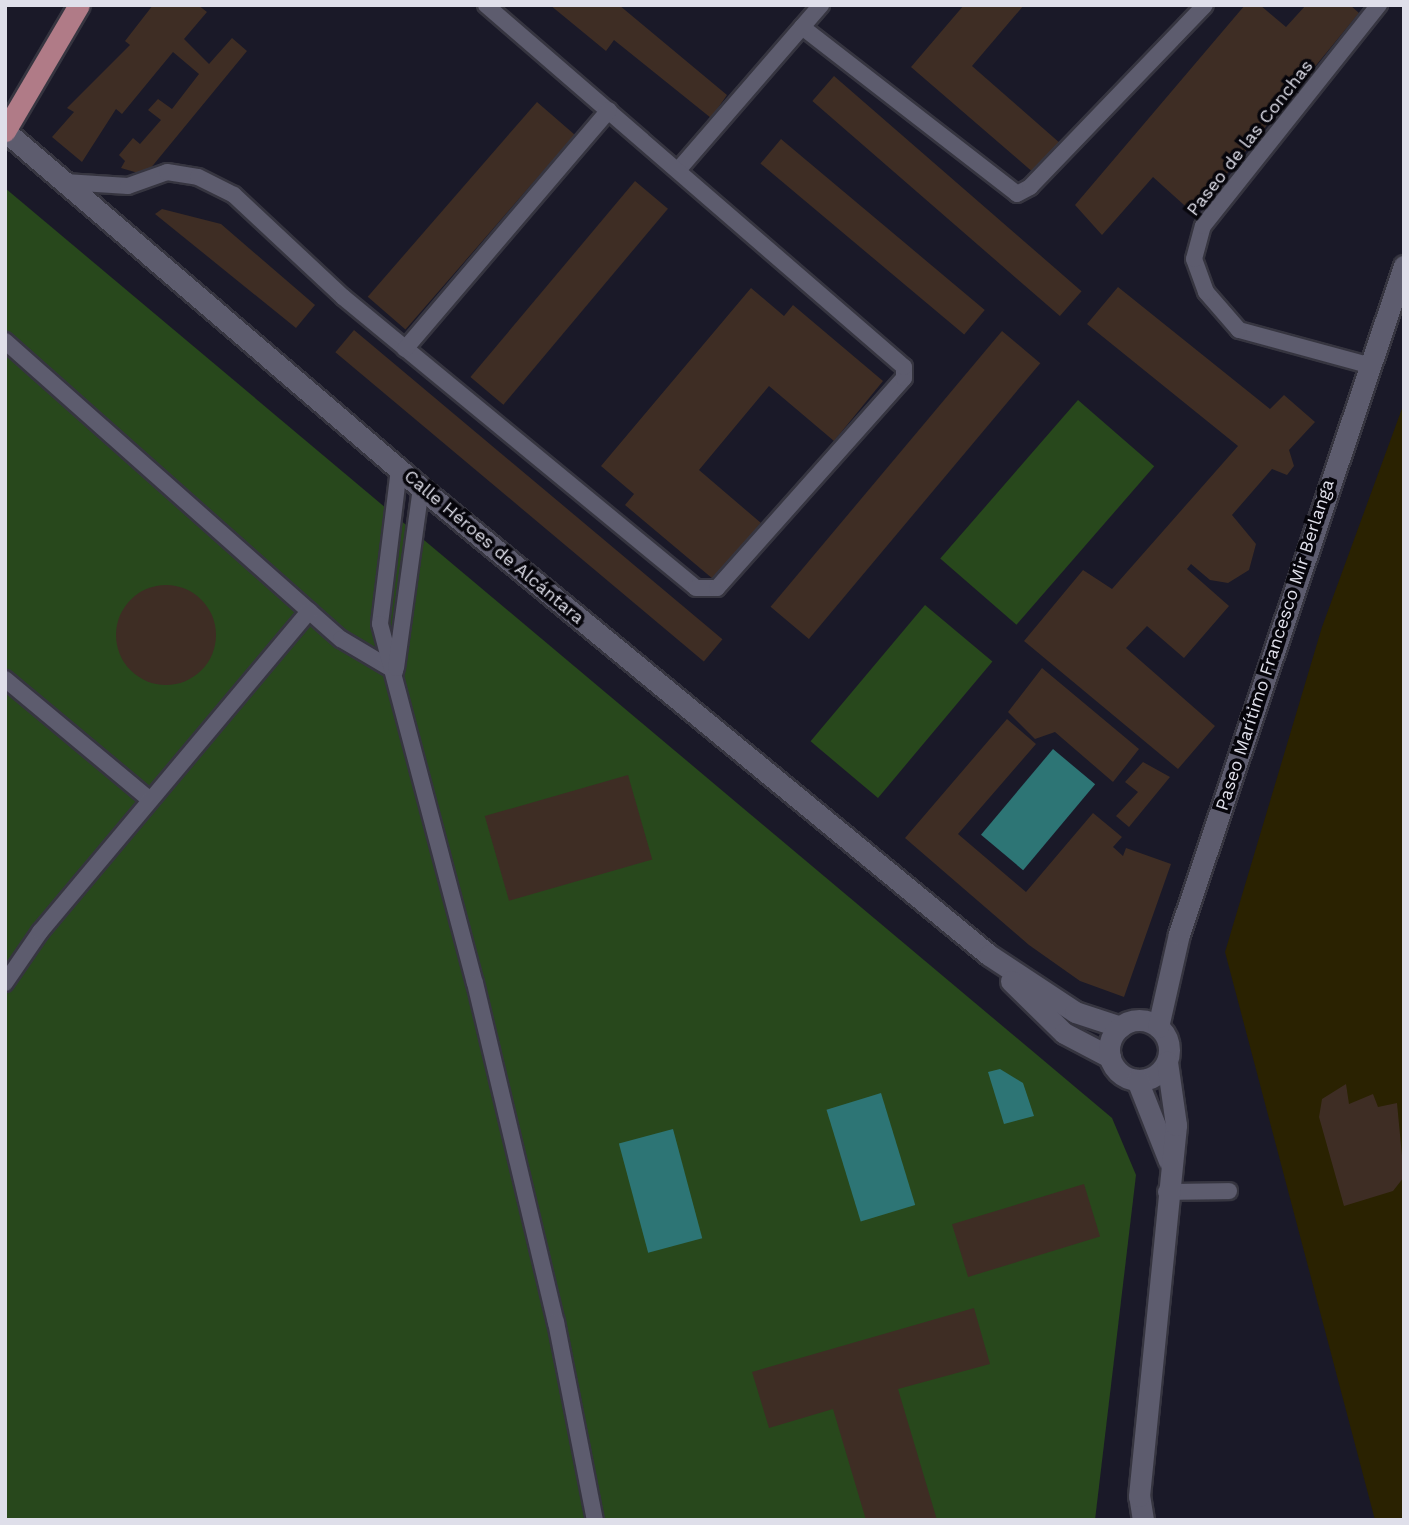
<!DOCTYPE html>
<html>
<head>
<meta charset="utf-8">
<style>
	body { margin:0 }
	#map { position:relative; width:1409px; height:1525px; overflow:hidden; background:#1a1928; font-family:"Work Sans",sans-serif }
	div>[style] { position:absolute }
	.green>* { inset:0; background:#28481c; transform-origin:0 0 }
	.sand>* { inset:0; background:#2a2201 }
	.water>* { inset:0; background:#2d7575; transform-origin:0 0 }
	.building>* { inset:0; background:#3e2d24; transform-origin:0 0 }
	.round { border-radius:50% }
	.roads { filter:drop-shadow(2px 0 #363540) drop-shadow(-2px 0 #363540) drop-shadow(0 2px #363540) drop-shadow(0 -2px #363540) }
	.lane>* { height:16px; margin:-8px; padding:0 8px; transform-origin:8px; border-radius:8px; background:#5d5c6e }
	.street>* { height:21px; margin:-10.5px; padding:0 10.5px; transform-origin:10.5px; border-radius:10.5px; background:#5d5c6e }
	.street>.ring { margin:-10.5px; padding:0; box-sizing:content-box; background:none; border:21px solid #5d5c6e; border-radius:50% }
	.primary>* { height:21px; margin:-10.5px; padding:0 10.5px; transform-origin:10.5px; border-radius:10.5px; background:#b07b87 }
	span { translate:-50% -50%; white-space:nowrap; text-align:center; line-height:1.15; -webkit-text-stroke:7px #06050b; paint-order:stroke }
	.street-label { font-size:18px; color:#dfdfea }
	.frame { position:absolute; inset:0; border:7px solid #dfdfea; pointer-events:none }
</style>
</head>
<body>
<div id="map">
	<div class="green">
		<div style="clip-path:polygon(5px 188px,1112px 1118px,1136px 1175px,1095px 1520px,5px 1520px)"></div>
		<div style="left:1078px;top:400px;width:101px;height:210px;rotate:41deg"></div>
		<div style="left:925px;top:605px;width:88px;height:178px;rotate:40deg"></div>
	</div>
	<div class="sand">
		<div style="clip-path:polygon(1404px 403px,1404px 1520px,1375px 1520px,1225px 952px,1322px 627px)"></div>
	</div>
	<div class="water">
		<div style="left:1053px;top:749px;width:55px;height:112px;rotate:40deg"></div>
		<div style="clip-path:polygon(1000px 1069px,1023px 1083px,1034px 1116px,1004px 1124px,988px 1072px)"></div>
		<div style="left:881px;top:1093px;width:117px;height:57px;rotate:73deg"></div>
		<div style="left:673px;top:1129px;width:113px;height:56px;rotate:75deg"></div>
	</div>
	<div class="building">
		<div style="clip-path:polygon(153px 5px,198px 5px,207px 12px,184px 39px,209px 64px,232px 38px,247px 51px,145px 175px,121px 168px,125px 161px,119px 155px,133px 138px,140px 144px,161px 120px,148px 110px,158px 99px,172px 109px,199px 74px,173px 52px,122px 114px,116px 109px,82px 162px,52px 137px,74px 112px,67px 108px,130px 45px,125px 41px)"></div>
		<div style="clip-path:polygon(550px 5px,619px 5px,727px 95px,711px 118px,614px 40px,606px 51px)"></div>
		<div style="clip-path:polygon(964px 5px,1024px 5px,972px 66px,1061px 144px,1035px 174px,911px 67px)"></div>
		<div style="clip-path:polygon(1245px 5px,1260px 5px,1286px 27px,1306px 5px,1350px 5px,1359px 13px,1194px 214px,1153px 177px,1102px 235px,1075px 205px)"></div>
		<div style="left:834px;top:76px;width:328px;height:33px;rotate:41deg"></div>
		<div style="left:537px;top:102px;width:50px;height:258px;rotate:41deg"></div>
		<div style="left:781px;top:139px;width:266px;height:32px;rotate:40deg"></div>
		<div style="left:635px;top:181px;width:43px;height:256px;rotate:40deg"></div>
		<div style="clip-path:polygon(162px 209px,221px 224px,315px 305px,296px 328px,155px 214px)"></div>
		<div style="clip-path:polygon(1118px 287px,1270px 409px,1284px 395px,1315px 422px,1289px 450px,1294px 466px,1287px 475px,1272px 469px,1232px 515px,1256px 544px,1249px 570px,1228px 583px,1210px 580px,1191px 564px,1187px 569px,1229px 606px,1184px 658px,1147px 626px,1126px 648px,1215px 726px,1178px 769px,1024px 641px,1083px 570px,1112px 589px,1238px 446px,1087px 324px)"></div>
		<div style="clip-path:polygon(751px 288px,784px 316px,793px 305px,883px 381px,834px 441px,769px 386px,699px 470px,761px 523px,713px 579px,625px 505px,634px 494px,601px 466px)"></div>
		<div style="left:354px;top:330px;width:481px;height:29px;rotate:40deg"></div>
		<div style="left:1002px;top:331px;width:50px;height:360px;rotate:40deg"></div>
		<div class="round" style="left:116px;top:585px;width:100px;height:100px"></div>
		<div style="clip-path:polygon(1042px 668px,1139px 749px,1113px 782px,1055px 732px,1035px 739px,1008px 712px)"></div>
		<div style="clip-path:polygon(1007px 719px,1036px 744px,958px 834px,1026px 892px,1093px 813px,1122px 837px,1113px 847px,1123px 856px,1126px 848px,1171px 864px,1124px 997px,1080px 981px,1029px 945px,905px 838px)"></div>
		<div style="clip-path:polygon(1143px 762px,1170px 777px,1129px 827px,1116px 816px,1138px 792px,1125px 782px)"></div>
		<div style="left:628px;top:775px;width:88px;height:149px;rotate:74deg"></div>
		<div style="clip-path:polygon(1346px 1084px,1349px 1104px,1373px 1094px,1378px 1107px,1397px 1103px,1404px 1177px,1393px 1191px,1344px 1206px,1319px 1117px,1322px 1099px)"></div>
		<div style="left:1084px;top:1184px;width:55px;height:138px;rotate:73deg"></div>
		<div style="clip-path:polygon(974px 1308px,990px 1364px,898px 1389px,937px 1520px,866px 1520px,833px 1409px,769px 1428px,752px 1372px)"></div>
	</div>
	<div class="roads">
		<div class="lane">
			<div style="left:802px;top:27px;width:272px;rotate:37.8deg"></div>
			<div style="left:1017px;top:194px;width:15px;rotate:-28deg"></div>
			<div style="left:1030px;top:187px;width:252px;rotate:-46.1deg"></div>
			<div style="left:679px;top:169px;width:217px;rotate:-49.1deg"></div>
			<div style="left:65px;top:182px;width:63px;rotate:3.6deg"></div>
			<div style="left:128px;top:186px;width:41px;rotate:-19.7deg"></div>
			<div style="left:167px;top:172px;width:31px;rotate:9deg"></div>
			<div style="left:198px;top:177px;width:40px;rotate:26.6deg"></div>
			<div style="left:234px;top:195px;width:149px;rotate:43.1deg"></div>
			<div style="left:343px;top:297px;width:457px;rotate:39.5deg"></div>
			<div style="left:696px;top:588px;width:21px"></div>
			<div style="left:717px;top:588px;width:281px;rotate:-48.3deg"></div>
			<div style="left:904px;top:378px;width:11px;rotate:-90deg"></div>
			<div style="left:904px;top:367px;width:553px;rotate:-139.11deg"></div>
			<div style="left:5px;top:341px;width:449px;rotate:41.6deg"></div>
			<div style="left:341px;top:639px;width:63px;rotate:30.7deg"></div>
			<div style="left:405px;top:349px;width:314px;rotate:-49.5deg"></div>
			<div style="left:1368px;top:365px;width:134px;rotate:-164.8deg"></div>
			<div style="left:1239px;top:330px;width:50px;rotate:-131deg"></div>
			<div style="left:1206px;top:292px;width:35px;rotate:-110deg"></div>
			<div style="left:1194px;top:259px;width:34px;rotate:-75deg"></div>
			<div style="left:1203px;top:226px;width:283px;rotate:-51.5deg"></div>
			<div style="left:399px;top:469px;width:156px;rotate:97deg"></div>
			<div style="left:380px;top:624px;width:371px;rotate:75.2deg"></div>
			<div style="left:475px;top:983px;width:349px;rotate:76.6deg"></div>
			<div style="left:556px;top:1322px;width:202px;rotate:78.9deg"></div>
			<div style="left:396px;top:668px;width:182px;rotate:-82.1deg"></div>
			<div style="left:5px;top:679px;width:187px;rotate:39.8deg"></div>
			<div style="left:5px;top:983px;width:62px;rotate:-55.5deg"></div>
			<div style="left:40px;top:932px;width:419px;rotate:-50deg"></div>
			<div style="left:1166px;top:1192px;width:63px;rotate:-0.9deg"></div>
		</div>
		<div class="street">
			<div style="left:5px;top:131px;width:548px;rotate:40.64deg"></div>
			<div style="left:421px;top:488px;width:735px;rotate:39.43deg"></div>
			<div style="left:989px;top:955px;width:103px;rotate:33.5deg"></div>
			<div style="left:1075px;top:1012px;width:48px;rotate:18.1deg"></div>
			<div style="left:1011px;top:981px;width:74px;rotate:44.5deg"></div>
			<div style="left:1064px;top:1033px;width:52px;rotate:27.6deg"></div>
			<div class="ring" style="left:1109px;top:1020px;width:39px;height:39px"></div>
			<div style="left:1158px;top:1027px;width:95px;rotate:-77.3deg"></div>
			<div style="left:1179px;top:934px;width:705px;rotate:-71.39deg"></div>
			<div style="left:1137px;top:1080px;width:87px;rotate:68.4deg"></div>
			<div style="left:1143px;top:1520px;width:24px;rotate:-99deg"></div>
			<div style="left:1139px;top:1496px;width:373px;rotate:-84.3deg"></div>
			<div style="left:1176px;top:1125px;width:64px;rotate:-98.1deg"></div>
		</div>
		<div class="primary">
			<div style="left:5px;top:131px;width:146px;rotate:-59.6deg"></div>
		</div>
	</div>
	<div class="street-label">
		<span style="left:1250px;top:138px;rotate:-52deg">Paseo de las Conchas</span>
		<span style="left:494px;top:547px;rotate:40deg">Calle Héroes de Alcántara</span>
		<span style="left:1275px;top:645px;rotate:-72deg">Paseo Marítimo Francesco Mir Berlanga</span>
	</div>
	<div class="frame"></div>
</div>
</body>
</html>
